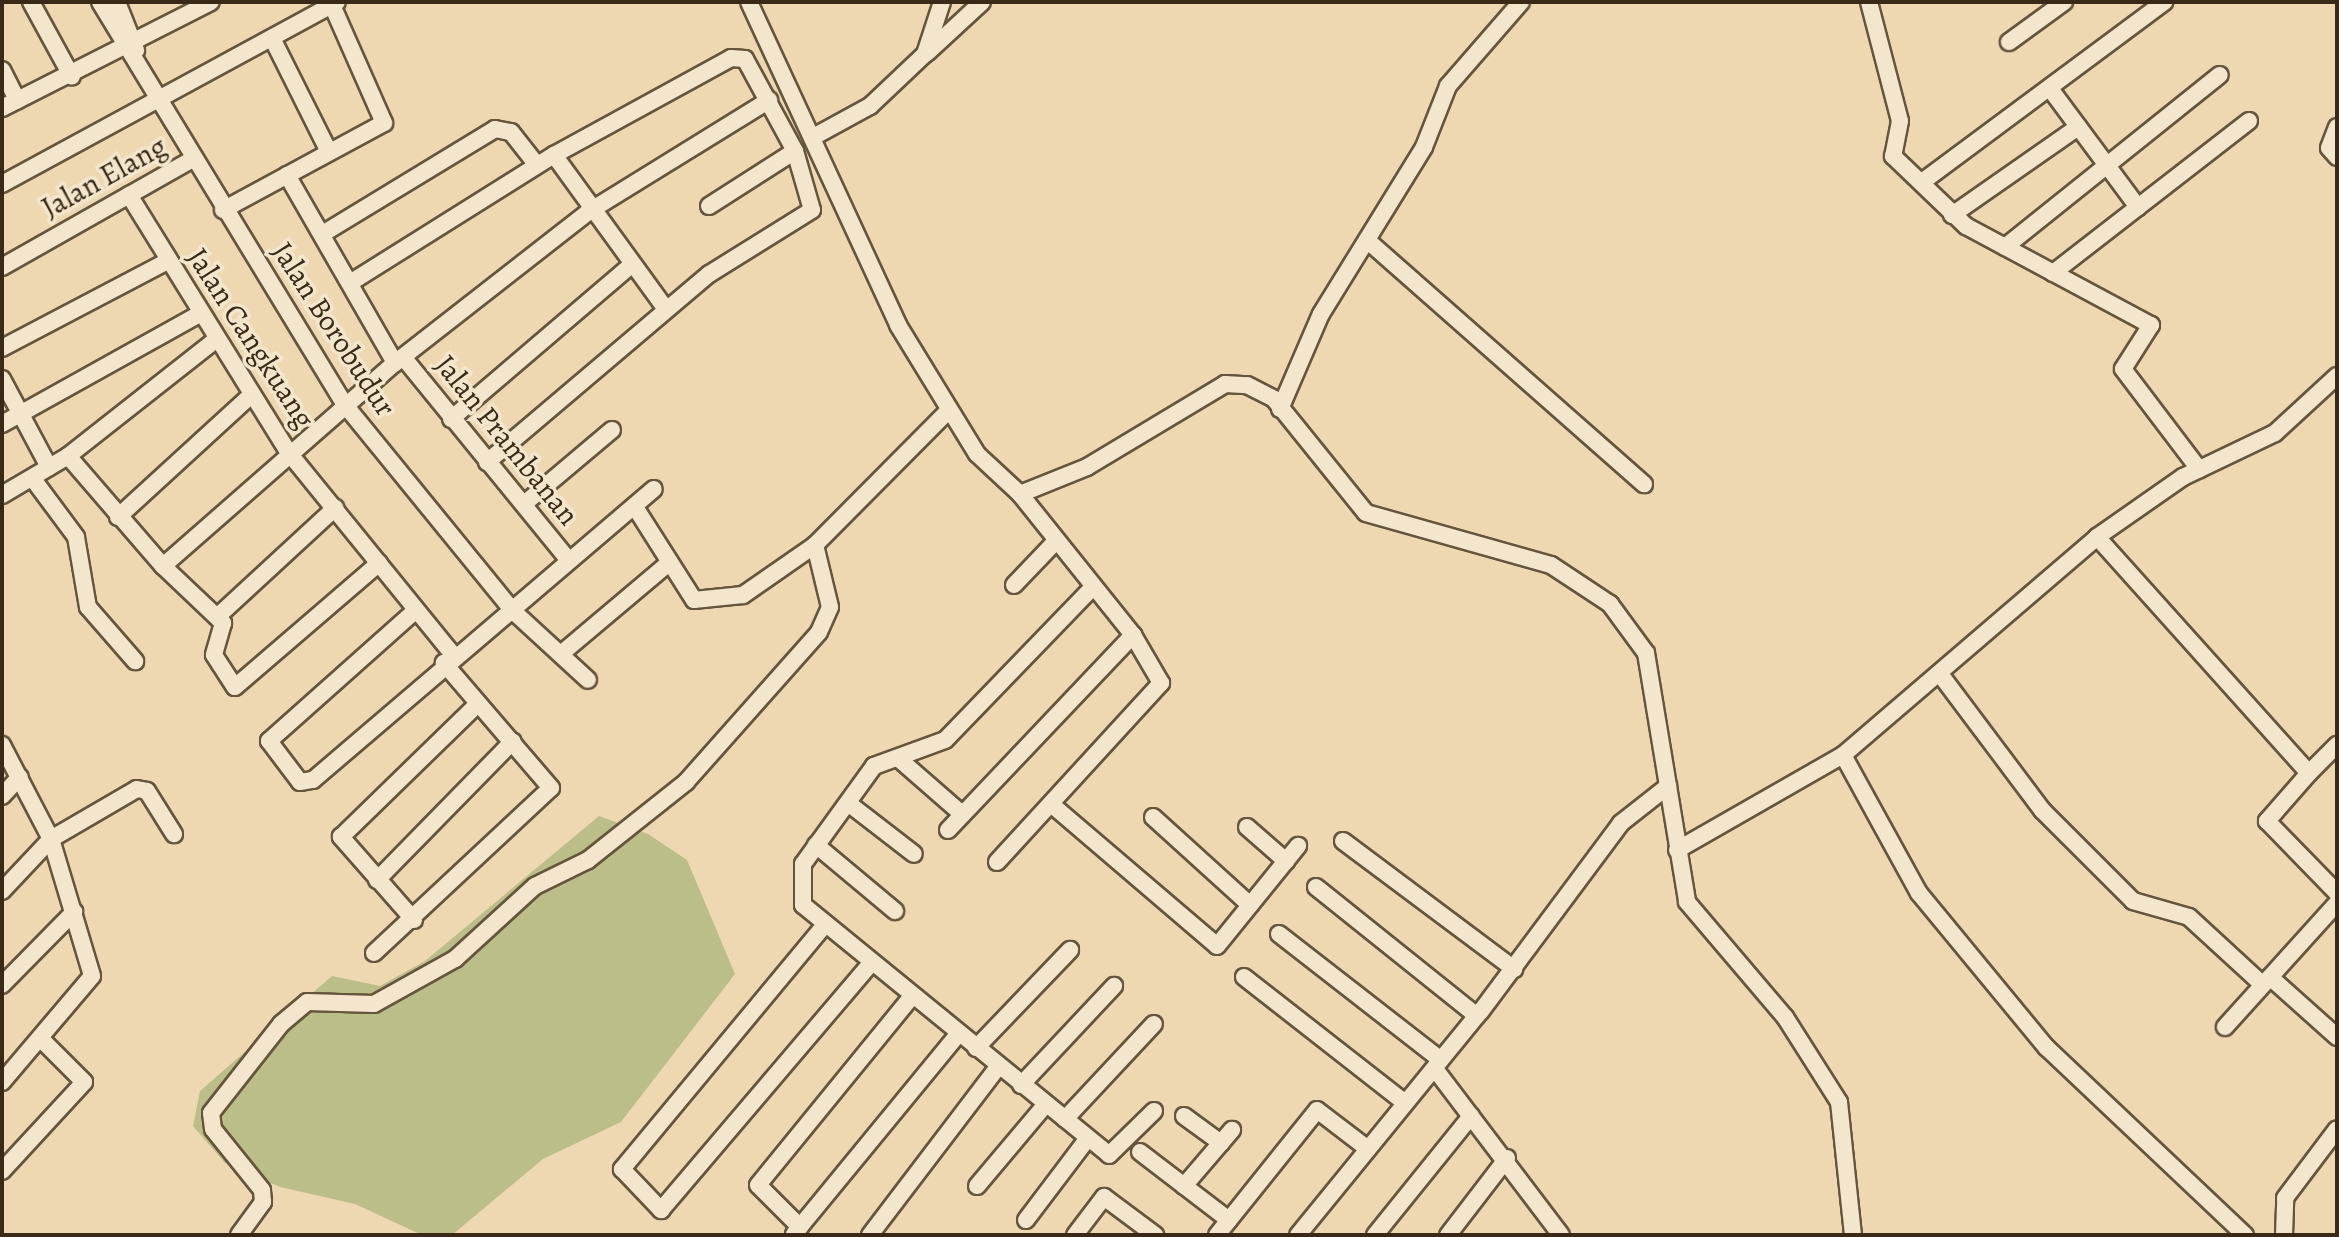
<!DOCTYPE html>
<html>
<head>
<meta charset="utf-8">
<style>
	body { margin:0 }
	#map { position:relative; width:2339px; height:1237px; overflow:hidden; background:#edd8b2; font-family:Alegreya,serif }
	div>[style] { position:absolute }
	.green>* { inset:0; background:#bcbe89 }
	.roads { filter:drop-shadow(2px 0 #66553d) drop-shadow(-2px 0 #66553d) drop-shadow(0 2px #66553d) drop-shadow(0 -2px #66553d) }
	.minor>* { height:16px; margin:-8px; padding:0 8px; transform-origin:8px; border-radius:8px; background:#f3e6cd }
	span { translate:-50% -50%; white-space:nowrap; text-align:center; line-height:1.15; -webkit-text-stroke:7px #f3e6cd; paint-order:stroke }
	.street-label { font-size:30px; color:#392916 }
	.frame { position:absolute; inset:0; border:4px solid #392916; pointer-events:none }
</style>
</head>
<body>
<div id="map">
	<div class="green">
		<div style="clip-path:polygon(599px 816px,648px 834px,687px 860px,735px 974px,621px 1122px,543px 1159px,452px 1235px,422px 1235px,355px 1204px,280px 1187px,225px 1163px,193px 1126px,200px 1091px,332px 976px,380px 986px,425px 961px)"></div>
	</div>
	<div class="roads">
		<div class="minor">
			<div style="left:31px;top:2px;width:85px;rotate:61.3deg"></div>
			<div style="left:100px;top:2px;width:472px;rotate:58.7deg"></div>
			<div style="left:345px;top:405px;width:264px;rotate:50.8deg"></div>
			<div style="left:512px;top:610px;width:103px;rotate:42.6deg"></div>
			<div style="left:117px;top:2px;width:52px;rotate:68.4deg"></div>
			<div style="left:749px;top:2px;width:356px;rotate:65.2deg"></div>
			<div style="left:898px;top:325px;width:151px;rotate:58.5deg"></div>
			<div style="left:977px;top:454px;width:59px;rotate:42.9deg"></div>
			<div style="left:1020px;top:494px;width:72px;rotate:-21.9deg"></div>
			<div style="left:1087px;top:467px;width:161px;rotate:-31deg"></div>
			<div style="left:1225px;top:384px;width:22px;rotate:3deg"></div>
			<div style="left:1247px;top:385px;width:30px;rotate:27deg"></div>
			<div style="left:1274px;top:399px;width:146px;rotate:51.1deg"></div>
			<div style="left:1366px;top:513px;width:192px;rotate:15.7deg"></div>
			<div style="left:1551px;top:565px;width:71px;rotate:33.5deg"></div>
			<div style="left:1610px;top:604px;width:61px;rotate:53.7deg"></div>
			<div style="left:1646px;top:653px;width:252px;rotate:80.6deg"></div>
			<div style="left:1687px;top:902px;width:151px;rotate:49.6deg"></div>
			<div style="left:1785px;top:1017px;width:101px;rotate:57.6deg"></div>
			<div style="left:1839px;top:1102px;width:134px;rotate:84deg"></div>
			<div style="left:1869px;top:2px;width:123px;rotate:75.4deg"></div>
			<div style="left:1900px;top:121px;width:36px;rotate:101deg"></div>
			<div style="left:1893px;top:156px;width:101px;rotate:43.8deg"></div>
			<div style="left:1966px;top:226px;width:210px;rotate:28.2deg"></div>
			<div style="left:2151px;top:325px;width:52px;rotate:122.5deg"></div>
			<div style="left:2123px;top:369px;width:126px;rotate:52.8deg"></div>
			<div style="left:272px;top:38px;width:127px;rotate:63.4deg"></div>
			<div style="left:2009px;top:42px;width:68px;rotate:-36deg"></div>
			<div style="left:927px;top:53px;width:75px;rotate:-42.8deg"></div>
			<div style="left:2px;top:70px;width:34px;rotate:63deg"></div>
			<div style="left:2051px;top:90px;width:146px;rotate:53.4deg"></div>
			<div style="left:2px;top:108px;width:234px;rotate:-26.9deg"></div>
			<div style="left:2337px;top:127px;width:22px;rotate:111deg"></div>
			<div style="left:2329px;top:148px;width:12px;rotate:48deg"></div>
			<div style="left:815px;top:136px;width:63px;rotate:-28.6deg"></div>
			<div style="left:870px;top:106px;width:76px;rotate:-43.4deg"></div>
			<div style="left:925px;top:54px;width:55px;rotate:-71.9deg"></div>
			<div style="left:554px;top:155px;width:190px;rotate:54deg"></div>
			<div style="left:287px;top:175px;width:217px;rotate:60.1deg"></div>
			<div style="left:1922px;top:182px;width:302px;rotate:-36.6deg"></div>
			<div style="left:2px;top:184px;width:381px;rotate:-28.5deg"></div>
			<div style="left:129px;top:195px;width:304px;rotate:58.2deg"></div>
			<div style="left:289px;top:453px;width:263px;rotate:50.9deg"></div>
			<div style="left:709px;top:206px;width:102px;rotate:-32.6deg"></div>
			<div style="left:223px;top:210px;width:183px;rotate:-28.4deg"></div>
			<div style="left:384px;top:123px;width:129px;rotate:-113.8deg"></div>
			<div style="left:1952px;top:215px;width:154px;rotate:-34.9deg"></div>
			<div style="left:324px;top:233px;width:200px;rotate:-31.3deg"></div>
			<div style="left:495px;top:129px;width:16px;rotate:11deg"></div>
			<div style="left:511px;top:132px;width:42px;rotate:51.8deg"></div>
			<div style="left:1368px;top:241px;width:368px;rotate:41.4deg"></div>
			<div style="left:2005px;top:247px;width:275px;rotate:-38.7deg"></div>
			<div style="left:2px;top:267px;width:217px;rotate:-29.5deg"></div>
			<div style="left:2053px;top:273px;width:248px;rotate:-37.8deg"></div>
			<div style="left:353px;top:281px;width:237px;rotate:-32.1deg"></div>
			<div style="left:554px;top:155px;width:202px;rotate:-28.7deg"></div>
			<div style="left:731px;top:58px;width:14px;rotate:4deg"></div>
			<div style="left:745px;top:59px;width:105px;rotate:61.5deg"></div>
			<div style="left:795px;top:151px;width:61px;rotate:73.9deg"></div>
			<div style="left:812px;top:210px;width:121px;rotate:148.1deg"></div>
			<div style="left:709px;top:274px;width:291px;rotate:139.7deg"></div>
			<div style="left:2px;top:348px;width:185px;rotate:-27.7deg"></div>
			<div style="left:403px;top:357px;width:261px;rotate:50.8deg"></div>
			<div style="left:2px;top:379px;width:100px;rotate:61.9deg"></div>
			<div style="left:1280px;top:409px;width:103px;rotate:-66.7deg"></div>
			<div style="left:1321px;top:314px;width:196px;rotate:-58.3deg"></div>
			<div style="left:1424px;top:147px;width:66px;rotate:-68.5deg"></div>
			<div style="left:1448px;top:86px;width:111px;rotate:-49deg"></div>
			<div style="left:451px;top:419px;width:234px;rotate:-40.5deg"></div>
			<div style="left:2px;top:424px;width:224px;rotate:-29.1deg"></div>
			<div style="left:68px;top:456px;width:145px;rotate:49.2deg"></div>
			<div style="left:163px;top:566px;width:83px;rotate:43.5deg"></div>
			<div style="left:223px;top:623px;width:33px;rotate:106deg"></div>
			<div style="left:214px;top:655px;width:38px;rotate:57deg"></div>
			<div style="left:235px;top:687px;width:190px;rotate:-40.7deg"></div>
			<div style="left:33px;top:479px;width:72px;rotate:53.4deg"></div>
			<div style="left:76px;top:537px;width:71px;rotate:80.3deg"></div>
			<div style="left:88px;top:607px;width:72px;rotate:49deg"></div>
			<div style="left:2px;top:495px;width:77px;rotate:-30.6deg"></div>
			<div style="left:68px;top:456px;width:186px;rotate:-38.2deg"></div>
			<div style="left:524px;top:504px;width:115px;rotate:-40.1deg"></div>
			<div style="left:635px;top:507px;width:110px;rotate:57.6deg"></div>
			<div style="left:694px;top:600px;width:49px;rotate:-5.8deg"></div>
			<div style="left:743px;top:595px;width:88px;rotate:-34.8deg"></div>
			<div style="left:815px;top:545px;width:187px;rotate:-45.2deg"></div>
			<div style="left:118px;top:517px;width:179px;rotate:-42.5deg"></div>
			<div style="left:2097px;top:537px;width:317px;rotate:48.1deg"></div>
			<div style="left:2309px;top:773px;width:64px;rotate:131.2deg"></div>
			<div style="left:2267px;top:821px;width:100px;rotate:45.8deg"></div>
			<div style="left:163px;top:566px;width:308px;rotate:-41.2deg"></div>
			<div style="left:395px;top:363px;width:245px;rotate:-38deg"></div>
			<div style="left:588px;top:212px;width:213px;rotate:-31.7deg"></div>
			<div style="left:1014px;top:585px;width:61px;rotate:-46.3deg"></div>
			<div style="left:1092px;top:588px;width:211px;rotate:134deg"></div>
			<div style="left:945px;top:740px;width:76px;rotate:159.9deg"></div>
			<div style="left:874px;top:766px;width:121px;rotate:125.9deg"></div>
			<div style="left:803px;top:864px;width:41px;rotate:90deg"></div>
			<div style="left:803px;top:905px;width:395px;rotate:39.2deg"></div>
			<div style="left:1109px;top:1155px;width:63px;rotate:-44.4deg"></div>
			<div style="left:416px;top:610px;width:197px;rotate:138.3deg"></div>
			<div style="left:269px;top:741px;width:51px;rotate:52.9deg"></div>
			<div style="left:300px;top:782px;width:13px;rotate:-9deg"></div>
			<div style="left:313px;top:780px;width:448px;rotate:-40.5deg"></div>
			<div style="left:217px;top:617px;width:161px;rotate:-42.7deg"></div>
			<div style="left:562px;top:653px;width:141px;rotate:-40.1deg"></div>
			<div style="left:1940px;top:674px;width:170px;rotate:53.1deg"></div>
			<div style="left:2042px;top:810px;width:129px;rotate:45deg"></div>
			<div style="left:2133px;top:901px;width:58px;rotate:15.9deg"></div>
			<div style="left:2189px;top:917px;width:100px;rotate:42.6deg"></div>
			<div style="left:2px;top:745px;width:106px;rotate:62.5deg"></div>
			<div style="left:51px;top:839px;width:143px;rotate:73.3deg"></div>
			<div style="left:92px;top:976px;width:139px;rotate:130.3deg"></div>
			<div style="left:1843px;top:755px;width:158px;rotate:61.2deg"></div>
			<div style="left:1919px;top:893px;width:200px;rotate:50.5deg"></div>
			<div style="left:2046px;top:1047px;width:274px;rotate:43.4deg"></div>
			<div style="left:899px;top:759px;width:84px;rotate:41.1deg"></div>
			<div style="left:2309px;top:773px;width:40px;rotate:-45deg"></div>
			<div style="left:2px;top:796px;width:26px;rotate:-47deg"></div>
			<div style="left:848px;top:803px;width:83px;rotate:37.7deg"></div>
			<div style="left:1051px;top:804px;width:218px;rotate:40.5deg"></div>
			<div style="left:1217px;top:946px;width:129px;rotate:-51deg"></div>
			<div style="left:1153px;top:817px;width:131px;rotate:42.2deg"></div>
			<div style="left:1247px;top:827px;width:52px;rotate:41.1deg"></div>
			<div style="left:948px;top:830px;width:269px;rotate:-46.5deg"></div>
			<div style="left:1343px;top:841px;width:214px;rotate:36.8deg"></div>
			<div style="left:816px;top:845px;width:103px;rotate:39.9deg"></div>
			<div style="left:1677px;top:850px;width:191px;rotate:-29.8deg"></div>
			<div style="left:1843px;top:755px;width:335px;rotate:-40.6deg"></div>
			<div style="left:2097px;top:537px;width:105px;rotate:-34.9deg"></div>
			<div style="left:2183px;top:477px;width:102px;rotate:-25.6deg"></div>
			<div style="left:2275px;top:433px;width:84px;rotate:-42.6deg"></div>
			<div style="left:997px;top:862px;width:243px;rotate:-47.5deg"></div>
			<div style="left:1161px;top:683px;width:56px;rotate:-120.3deg"></div>
			<div style="left:1133px;top:635px;width:181px;rotate:-128.7deg"></div>
			<div style="left:377px;top:880px;width:194px;rotate:-45.6deg"></div>
			<div style="left:1316px;top:887px;width:206px;rotate:38.7deg"></div>
			<div style="left:2px;top:891px;width:71px;rotate:-46.7deg"></div>
			<div style="left:51px;top:839px;width:99px;rotate:-30.2deg"></div>
			<div style="left:137px;top:789px;width:10px;rotate:11deg"></div>
			<div style="left:147px;top:791px;width:51px;rotate:57.9deg"></div>
			<div style="left:414px;top:920px;width:111px;rotate:-131.3deg"></div>
			<div style="left:341px;top:837px;width:191px;rotate:-44.2deg"></div>
			<div style="left:823px;top:927px;width:315px;rotate:129.7deg"></div>
			<div style="left:622px;top:1169px;width:57px;rotate:46.4deg"></div>
			<div style="left:661px;top:1210px;width:323px;rotate:-49.6deg"></div>
			<div style="left:1279px;top:934px;width:205px;rotate:37.9deg"></div>
			<div style="left:374px;top:953px;width:242px;rotate:-43deg"></div>
			<div style="left:551px;top:788px;width:165px;rotate:-130.6deg"></div>
			<div style="left:1244px;top:977px;width:204px;rotate:38deg"></div>
			<div style="left:2270px;top:977px;width:90px;rotate:41.8deg"></div>
			<div style="left:2px;top:985px;width:103px;rotate:-45.4deg"></div>
			<div style="left:2225px;top:1027px;width:167px;rotate:-47.9deg"></div>
			<div style="left:976px;top:1048px;width:136px;rotate:-46.2deg"></div>
			<div style="left:1435px;top:1069px;width:208px;rotate:52.8deg"></div>
			<div style="left:1021px;top:1085px;width:136px;rotate:-46.8deg"></div>
			<div style="left:1184px;top:1116px;width:46px;rotate:36.1deg"></div>
			<div style="left:1065px;top:1119px;width:130px;rotate:-46.9deg"></div>
			<div style="left:1140px;top:1152px;width:112px;rotate:37.4deg"></div>
			<div style="left:2px;top:1171px;width:121px;rotate:-47.3deg"></div>
			<div style="left:84px;top:1082px;width:59px;rotate:-135deg"></div>
			<div style="left:977px;top:1186px;width:107px;rotate:-49.9deg"></div>
			<div style="left:1184px;top:1186px;width:74px;rotate:-49.4deg"></div>
			<div style="left:1026px;top:1220px;width:103px;rotate:-52.9deg"></div>
			<div style="left:800px;top:1227px;width:59px;rotate:-135deg"></div>
			<div style="left:758px;top:1185px;width:244px;rotate:-50.8deg"></div>
			<div style="left:794px;top:1234px;width:259px;rotate:-50.6deg"></div>
			<div style="left:239px;top:1235px;width:41px;rotate:-54deg"></div>
			<div style="left:263px;top:1202px;width:12px;rotate:-95deg"></div>
			<div style="left:262px;top:1190px;width:78px;rotate:-128.8deg"></div>
			<div style="left:213px;top:1129px;width:16px;rotate:-97deg"></div>
			<div style="left:211px;top:1113px;width:113px;rotate:-51.8deg"></div>
			<div style="left:281px;top:1024px;width:34px;rotate:-40deg"></div>
			<div style="left:307px;top:1002px;width:67px;rotate:1.7deg"></div>
			<div style="left:374px;top:1004px;width:93px;rotate:-29.1deg"></div>
			<div style="left:455px;top:959px;width:108px;rotate:-42.4deg"></div>
			<div style="left:535px;top:886px;width:59px;rotate:-26.1deg"></div>
			<div style="left:588px;top:860px;width:125px;rotate:-38.5deg"></div>
			<div style="left:686px;top:782px;width:200px;rotate:-48.4deg"></div>
			<div style="left:819px;top:632px;width:27px;rotate:-66deg"></div>
			<div style="left:830px;top:607px;width:64px;rotate:-103.6deg"></div>
			<div style="left:870px;top:1235px;width:211px;rotate:-52.7deg"></div>
			<div style="left:1075px;top:1235px;width:48px;rotate:-52.7deg"></div>
			<div style="left:1104px;top:1197px;width:64px;rotate:36.7deg"></div>
			<div style="left:1217px;top:1235px;width:160px;rotate:-51.3deg"></div>
			<div style="left:1317px;top:1110px;width:64px;rotate:37.4deg"></div>
			<div style="left:1298px;top:1235px;width:289px;rotate:-50.8deg"></div>
			<div style="left:1481px;top:1011px;width:234px;rotate:-53.3deg"></div>
			<div style="left:1621px;top:823px;width:60px;rotate:-38.2deg"></div>
			<div style="left:1375px;top:1235px;width:153px;rotate:-51.1deg"></div>
			<div style="left:1448px;top:1235px;width:97px;rotate:-52.5deg"></div>
			<div style="left:2284px;top:1235px;width:37px;rotate:-88deg"></div>
			<div style="left:2285px;top:1198px;width:86px;rotate:-53deg"></div>
		</div>
	</div>
	<div class="street-label">
		<span style="left:104px;top:177px;rotate:-29deg">Jalan Elang</span>
		<span style="left:334px;top:329px;rotate:57deg">Jalan Borobudur</span>
		<span style="left:251px;top:338px;rotate:57deg">Jalan Cangkuang</span>
		<span style="left:507px;top:440px;rotate:51deg">Jalan Prambanan</span>
	</div>
	<div class="frame"></div>
</div>
</body>
</html>
